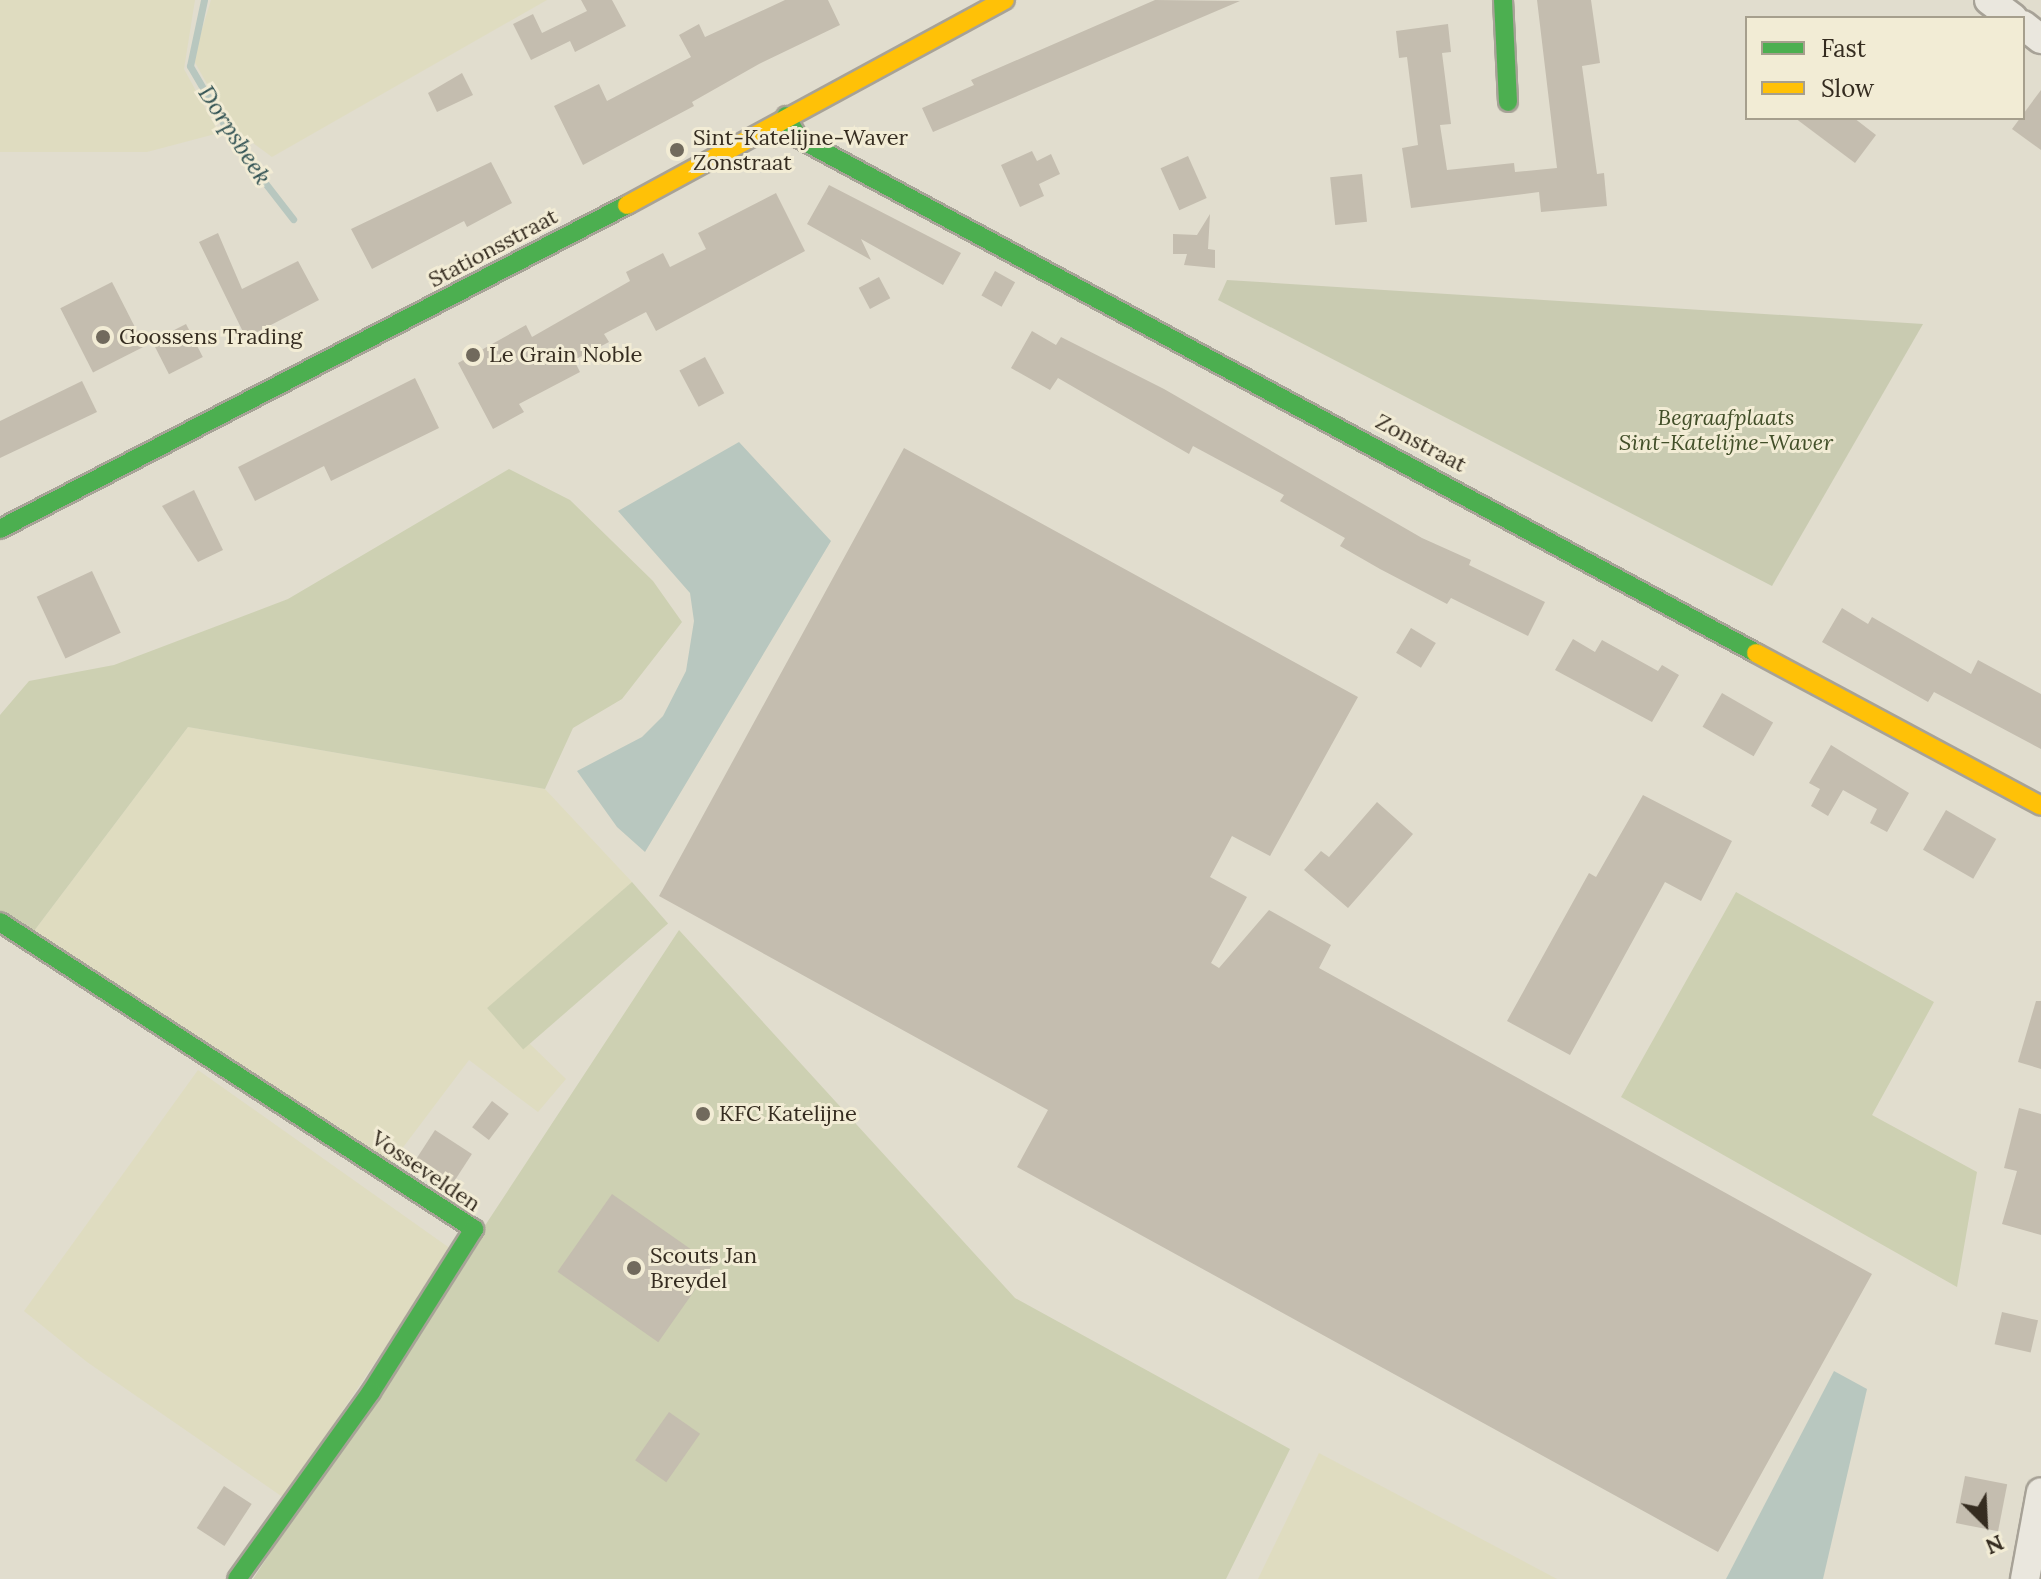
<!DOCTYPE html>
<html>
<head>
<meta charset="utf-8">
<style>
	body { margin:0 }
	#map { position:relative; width:2041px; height:1579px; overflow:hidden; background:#e1ddce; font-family:Lora,serif }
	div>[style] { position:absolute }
	.farmland>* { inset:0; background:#dfdcc0 }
	.green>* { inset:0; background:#cdd0b2; transform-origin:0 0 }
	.cemetery>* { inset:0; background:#c9cbb1 }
	.water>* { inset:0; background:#b8c7bf }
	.stream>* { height:7px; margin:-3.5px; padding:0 3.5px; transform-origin:3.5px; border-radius:3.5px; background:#b8c7bf }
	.building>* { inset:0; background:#c4bdaf; transform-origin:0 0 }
	.roads { filter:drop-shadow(2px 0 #a7a297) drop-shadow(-2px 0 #a7a297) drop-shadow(0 2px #a7a297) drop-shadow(0 -2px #a7a297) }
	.street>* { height:28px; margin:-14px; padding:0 14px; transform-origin:14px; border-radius:14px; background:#eae7de }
	.fast>* { height:18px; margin:-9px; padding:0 9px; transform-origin:9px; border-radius:9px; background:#4caf50 }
	.slow>* { height:18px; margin:-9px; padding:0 9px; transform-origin:9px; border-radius:9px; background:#ffc107 }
	.dots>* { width:22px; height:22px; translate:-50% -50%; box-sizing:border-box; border:4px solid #f2ecd5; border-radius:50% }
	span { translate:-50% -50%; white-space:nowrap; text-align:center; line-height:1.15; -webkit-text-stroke:6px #f2ecd5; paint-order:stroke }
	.poi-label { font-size:22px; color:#352c20 }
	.left { translate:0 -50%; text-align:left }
	.street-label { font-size:22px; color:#352c20 }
	.park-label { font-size:22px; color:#424f29; font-style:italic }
	.water-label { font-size:24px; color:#315253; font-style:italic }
	.legend { position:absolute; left:1745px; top:16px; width:280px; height:104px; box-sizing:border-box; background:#f2ecd5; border:2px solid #a69f8d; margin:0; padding:10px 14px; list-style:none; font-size:24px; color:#352c20 }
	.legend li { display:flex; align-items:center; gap:16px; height:40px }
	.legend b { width:40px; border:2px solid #a69f8d }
	.north { position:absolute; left:1945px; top:1483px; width:80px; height:80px; -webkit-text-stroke:6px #f2ecd5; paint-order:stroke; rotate:156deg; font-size:22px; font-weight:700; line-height:32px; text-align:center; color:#352c20 }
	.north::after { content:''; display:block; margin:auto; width:28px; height:36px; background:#352c20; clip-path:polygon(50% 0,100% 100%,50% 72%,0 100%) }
</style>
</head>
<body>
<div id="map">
	<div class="farmland">
		<div style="clip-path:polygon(0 0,195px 0,184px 69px,219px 133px,147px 152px,0 152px)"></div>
		<div style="clip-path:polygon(211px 0,547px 0,272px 157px,231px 127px,193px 59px)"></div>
		<div style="clip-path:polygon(188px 727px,545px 789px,632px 882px,528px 1042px,566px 1079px,538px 1112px,469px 1060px,392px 1162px,31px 935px)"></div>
		<div style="clip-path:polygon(198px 1070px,451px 1249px,284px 1498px,87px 1362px,24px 1311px)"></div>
		<div style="clip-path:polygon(1319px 1453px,1557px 1579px,1258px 1579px)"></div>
	</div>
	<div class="green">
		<div style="clip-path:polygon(509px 469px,570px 500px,653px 581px,682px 622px,622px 699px,573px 728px,545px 789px,188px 727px,31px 935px,0 914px,0 715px,29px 681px,114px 665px,288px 599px)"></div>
		<div style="left:632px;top:882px;width:55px;height:192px;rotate:49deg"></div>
		<div style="clip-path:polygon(1736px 892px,1934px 1002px,1872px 1115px,1977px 1172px,1957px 1287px,1621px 1097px)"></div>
		<div style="clip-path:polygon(679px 930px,1015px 1298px,1290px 1449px,1226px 1579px,253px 1579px)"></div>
	</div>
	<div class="cemetery">
		<div style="clip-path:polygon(1227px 280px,1923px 324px,1772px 586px,1218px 300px)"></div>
	</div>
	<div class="water">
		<div style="clip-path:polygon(739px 442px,831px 541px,645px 852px,617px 827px,577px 771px,642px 737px,663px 716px,686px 671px,694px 621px,690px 593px,618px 511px)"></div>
		<div style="clip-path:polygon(1834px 1371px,1867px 1389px,1823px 1579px,1726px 1579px)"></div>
	</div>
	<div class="stream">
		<div style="left:204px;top:0;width:67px;rotate:102deg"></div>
		<div style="left:190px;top:66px;width:95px;rotate:59.7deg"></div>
		<div style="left:238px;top:148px;width:90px;rotate:52.2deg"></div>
	</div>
	<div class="building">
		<div style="clip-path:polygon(581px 0,612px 0,626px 26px,575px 52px,570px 41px,531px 60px,513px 24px,533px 14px,542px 33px,587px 11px)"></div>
		<div style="clip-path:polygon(785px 0,828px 0,840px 25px,759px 64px,692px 102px,694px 106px,583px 165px,554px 106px,599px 84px,607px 101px,691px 57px,679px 35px,699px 24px,705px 37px)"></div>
		<div style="clip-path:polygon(1155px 0,1240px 1px,933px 132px,922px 108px,974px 85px,971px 80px)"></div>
		<div style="clip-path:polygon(1537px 0,1591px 0,1600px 63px,1582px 66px,1597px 174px,1604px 173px,1607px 206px,1541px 212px,1539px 192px,1411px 208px,1402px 148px,1418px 145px,1407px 57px,1399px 58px,1396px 31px,1448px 24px,1451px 52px,1442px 53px,1451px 124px,1440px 125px,1447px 170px,1514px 163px,1515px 172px,1557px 168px)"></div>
		<div style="clip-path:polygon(462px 73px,473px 95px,437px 112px,428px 93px)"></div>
		<div style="clip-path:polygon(2041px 90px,2041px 150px,2012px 129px)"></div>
		<div style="clip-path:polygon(1795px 118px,1854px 118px,1876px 135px,1855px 163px)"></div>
		<div style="clip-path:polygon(1032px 151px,1037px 161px,1051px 154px,1060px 174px,1039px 184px,1044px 196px,1020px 207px,1001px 165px)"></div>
		<div style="left:1188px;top:156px;width:46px;height:30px;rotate:66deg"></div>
		<div style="clip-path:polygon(491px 162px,512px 203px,467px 227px,464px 221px,372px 269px,351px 229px)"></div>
		<div style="left:1362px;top:174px;width:48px;height:32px;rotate:84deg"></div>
		<div style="clip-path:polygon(829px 185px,961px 253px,943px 285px,861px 239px,871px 260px,807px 224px)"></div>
		<div style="clip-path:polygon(776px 193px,805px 251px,656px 331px,646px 312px,604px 334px,609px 342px,574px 360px,580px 372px,519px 404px,524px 412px,493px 429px,458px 363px,526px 325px,532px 337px,630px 281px,626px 272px,663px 253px,670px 267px,706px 249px,698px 233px)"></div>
		<div style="clip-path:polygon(1210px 214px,1208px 249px,1215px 250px,1215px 268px,1184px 265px,1187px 254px,1173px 254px,1173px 234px,1197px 235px)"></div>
		<div style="clip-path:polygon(218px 233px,242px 289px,298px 261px,319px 300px,246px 338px,199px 242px)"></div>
		<div style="left:995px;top:271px;width:23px;height:28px;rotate:29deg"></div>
		<div style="left:879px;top:277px;width:24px;height:23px;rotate:62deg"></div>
		<div style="left:112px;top:282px;width:72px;height:58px;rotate:63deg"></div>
		<div style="left:186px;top:324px;width:37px;height:38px;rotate:63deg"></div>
		<div style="clip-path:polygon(1032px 331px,1056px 345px,1061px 337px,1164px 389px,1422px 538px,1471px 560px,1469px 565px,1545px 602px,1528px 636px,1451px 598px,1447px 604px,1380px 569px,1340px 546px,1345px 538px,1280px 501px,1284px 495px,1193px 446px,1189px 454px,1058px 378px,1050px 390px,1011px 368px)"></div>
		<div style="left:705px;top:357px;width:41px;height:29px;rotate:62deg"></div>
		<div style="clip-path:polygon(415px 378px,439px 428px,331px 481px,324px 466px,255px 501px,238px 467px)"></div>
		<div style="clip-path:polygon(82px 381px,97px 412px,0 458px,0 421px)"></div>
		<div style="clip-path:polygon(904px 448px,1358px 697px,1270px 856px,1232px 836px,1210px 877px,1247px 897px,1211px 963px,1219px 968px,1269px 910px,1331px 945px,1319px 968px,1872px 1274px,1718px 1552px,1017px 1167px,1048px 1110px,659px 896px)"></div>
		<div style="clip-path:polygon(194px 490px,223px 550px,198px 562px,162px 506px)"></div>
		<div style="left:92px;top:571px;width:68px;height:61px;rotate:65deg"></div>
		<div style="clip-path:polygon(1842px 608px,1868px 624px,1872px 617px,1971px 674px,1978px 660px,2041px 694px,2041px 749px,1934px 692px,1928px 702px,1822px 642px)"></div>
		<div style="left:1411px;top:628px;width:29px;height:29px;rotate:31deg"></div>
		<div style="clip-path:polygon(1573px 639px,1595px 652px,1602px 640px,1658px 671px,1662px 665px,1679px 675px,1652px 722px,1555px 670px)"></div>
		<div style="left:1722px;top:693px;width:59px;height:39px;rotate:30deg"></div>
		<div style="clip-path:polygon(1831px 745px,1909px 793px,1887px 832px,1870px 823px,1877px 809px,1843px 790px,1828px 816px,1811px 806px,1820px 789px,1809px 783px)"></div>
		<div style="clip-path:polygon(1643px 795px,1732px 841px,1701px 901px,1665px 882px,1570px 1055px,1507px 1021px,1589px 873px,1596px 877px)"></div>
		<div style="clip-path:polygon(1377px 802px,1413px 834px,1348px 908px,1304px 870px,1321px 851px,1329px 857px)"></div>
		<div style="left:1946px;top:810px;width:58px;height:46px;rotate:30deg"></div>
		<div style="clip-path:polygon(2036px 1001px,2041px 1001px,2041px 1069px,2018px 1062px)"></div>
		<div style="left:492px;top:1101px;width:21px;height:33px;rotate:37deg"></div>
		<div style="clip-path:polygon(2019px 1108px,2041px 1114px,2041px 1235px,2002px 1224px,2017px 1171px,2004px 1168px)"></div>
		<div style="left:435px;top:1130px;width:44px;height:36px;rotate:33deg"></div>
		<div style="left:612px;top:1194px;width:123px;height:95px;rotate:35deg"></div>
		<div style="left:2002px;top:1312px;width:37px;height:33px;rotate:13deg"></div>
		<div style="left:669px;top:1412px;width:38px;height:59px;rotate:35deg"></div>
		<div style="left:1965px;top:1476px;width:43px;height:48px;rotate:11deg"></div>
		<div style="left:224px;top:1486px;width:33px;height:50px;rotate:33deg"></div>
	</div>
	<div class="roads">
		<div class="street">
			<div style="left:1989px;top:0;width:30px;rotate:37deg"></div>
			<div style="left:2023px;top:25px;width:23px;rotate:38deg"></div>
			<div style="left:2025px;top:1579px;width:88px;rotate:-79.6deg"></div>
		</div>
		<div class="fast">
			<div style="left:1503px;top:0;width:102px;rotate:87.2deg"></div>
			<div style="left:786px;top:116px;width:25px;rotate:61deg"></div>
			<div style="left:798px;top:138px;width:1088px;rotate:28.26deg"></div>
			<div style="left:0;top:529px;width:706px;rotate:-27.33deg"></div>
			<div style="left:0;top:922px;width:565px;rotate:32.93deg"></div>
			<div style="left:474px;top:1229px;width:193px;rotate:122.3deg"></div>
			<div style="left:371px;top:1392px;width:230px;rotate:125.6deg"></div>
		</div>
		<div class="slow">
			<div style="left:627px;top:205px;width:430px;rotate:-28.5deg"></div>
			<div style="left:1756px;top:653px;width:323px;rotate:28.2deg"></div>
		</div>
	</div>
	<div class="dots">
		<div style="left:677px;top:150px;background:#716a5d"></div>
		<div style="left:103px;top:337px;background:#716a5d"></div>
		<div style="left:473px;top:355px;background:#716a5d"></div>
		<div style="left:703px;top:1114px;background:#716a5d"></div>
		<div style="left:634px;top:1268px;background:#716a5d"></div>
	</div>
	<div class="poi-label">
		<span class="left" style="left:693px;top:150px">Sint-Katelijne-Waver<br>Zonstraat</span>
		<span class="left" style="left:119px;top:337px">Goossens Trading</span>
		<span class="left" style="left:489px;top:355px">Le Grain Noble</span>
		<span class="left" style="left:719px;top:1114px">KFC Katelijne</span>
		<span class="left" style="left:650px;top:1268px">Scouts Jan<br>Breydel</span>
	</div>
	<div class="street-label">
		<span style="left:493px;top:248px;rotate:-28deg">Stationsstraat</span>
		<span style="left:1421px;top:443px;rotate:28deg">Zonstraat</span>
		<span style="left:426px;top:1171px;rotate:34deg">Vossevelden</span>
	</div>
	<div class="park-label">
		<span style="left:1726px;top:430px">Begraafplaats<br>Sint-Katelijne-Waver</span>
	</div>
	<div class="water-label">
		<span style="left:235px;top:135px;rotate:57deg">Dorpsbeek</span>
	</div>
	<ul class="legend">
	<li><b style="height:10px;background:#4caf50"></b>Fast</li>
	<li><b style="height:10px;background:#ffc107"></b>Slow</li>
	</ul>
	<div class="north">N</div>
</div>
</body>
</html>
